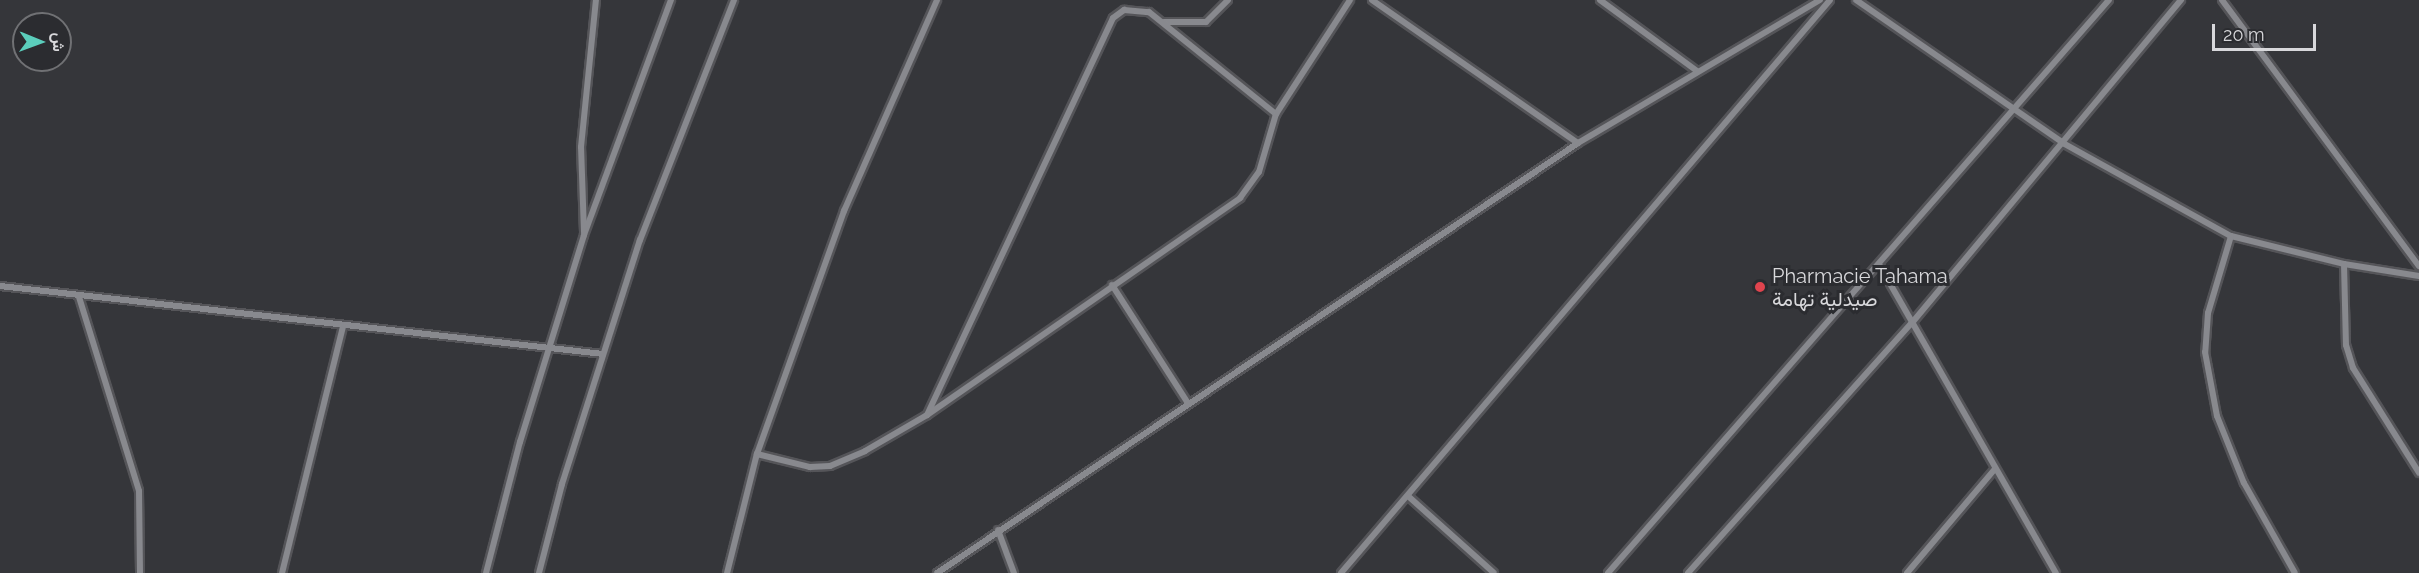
<!DOCTYPE html>
<html>
<head>
<meta charset="utf-8">
<style>
	body { margin:0 }
	#map { position:relative; width:2419px; height:573px; overflow:hidden; background:#35363a; font-family:Raleway,Vazirmatn,sans-serif }
	div>[style] { position:absolute }
	.roads { filter:drop-shadow(2px 0 #555559) drop-shadow(-2px 0 #555559) drop-shadow(0 2px #555559) drop-shadow(0 -2px #555559) }
	.minor>* { height:6px; margin:-3px; padding:0 3px; transform-origin:3px; border-radius:3px; background:#88898e }
	.dots>* { width:16px; height:16px; translate:-50% -50%; box-sizing:border-box; border:3px solid #2b2c30; border-radius:50% }
	span { translate:-50% -50%; white-space:nowrap; text-align:center; line-height:1.15; -webkit-text-stroke:6px #2b2c30; paint-order:stroke }
	.poi-label { font-size:20px; color:#d8d8db }
	.left { translate:0 -50%; text-align:left }
	.north { position:absolute; left:12px; top:12px; width:60px; height:60px; box-sizing:border-box; background:#2b2c30; border:2px solid #707174; border-radius:50%; rotate:91deg; font-size:16px; font-weight:700; line-height:24px; text-align:center; color:#d8d8db }
	.north::after { content:''; display:block; margin:auto; width:21px; height:27px; background:#5bcebc; clip-path:polygon(50% 0,100% 100%,50% 72%,0 100%) }
	.scale { position:absolute; left:2212px; top:24px; width:104px; height:27px; box-sizing:border-box; border:3px solid #d8d8db; border-top:0; padding-left:8px; font-size:18px; line-height:21px; white-space:nowrap; color:#d8d8db; -webkit-text-stroke:4px #2b2c30; paint-order:stroke }
</style>
</head>
<body>
<div id="map">
	<div class="roads">
		<div class="minor">
			<div style="left:1372px;top:0;width:251px;rotate:34.8deg"></div>
			<div style="left:1600px;top:0;width:120px;rotate:36.2deg"></div>
			<div style="left:1856px;top:0;width:252px;rotate:34.6deg"></div>
			<div style="left:2063px;top:143px;width:192px;rotate:29deg"></div>
			<div style="left:2231px;top:236px;width:116px;rotate:13.9deg"></div>
			<div style="left:2344px;top:264px;width:76px;rotate:9.1deg"></div>
			<div style="left:2222px;top:0;width:331px;rotate:53.5deg"></div>
			<div style="left:1164px;top:22px;width:42px"></div>
			<div style="left:1206px;top:22px;width:31px;rotate:-45deg"></div>
			<div style="left:584px;top:232px;width:85px;rotate:-92deg"></div>
			<div style="left:581px;top:147px;width:148px;rotate:-84.2deg"></div>
			<div style="left:2231px;top:236px;width:80px;rotate:106.6deg"></div>
			<div style="left:2208px;top:313px;width:39px;rotate:94deg"></div>
			<div style="left:2205px;top:352px;width:65px;rotate:79.4deg"></div>
			<div style="left:2217px;top:416px;width:72px;rotate:68.1deg"></div>
			<div style="left:2244px;top:483px;width:103px;rotate:60.5deg"></div>
			<div style="left:2344px;top:264px;width:81px;rotate:88.6deg"></div>
			<div style="left:2346px;top:345px;width:24px;rotate:73deg"></div>
			<div style="left:2353px;top:368px;width:124px;rotate:57.8deg"></div>
			<div style="left:1880px;top:266px;width:354px;rotate:60.2deg"></div>
			<div style="left:1112px;top:285px;width:139px;rotate:57.3deg"></div>
			<div style="left:0;top:286px;width:607px;rotate:6.43deg"></div>
			<div style="left:79px;top:297px;width:203px;rotate:72.8deg"></div>
			<div style="left:139px;top:491px;width:82px;rotate:89.3deg"></div>
			<div style="left:927px;top:415px;width:438px;rotate:-64.9deg"></div>
			<div style="left:1113px;top:18px;width:14px;rotate:-36deg"></div>
			<div style="left:1124px;top:10px;width:25px;rotate:5deg"></div>
			<div style="left:1149px;top:12px;width:163px;rotate:38.8deg"></div>
			<div style="left:757px;top:454px;width:55px;rotate:13.8deg"></div>
			<div style="left:810px;top:467px;width:20px;rotate:-3deg"></div>
			<div style="left:830px;top:466px;width:38px;rotate:-23deg"></div>
			<div style="left:865px;top:451px;width:72px;rotate:-30.1deg"></div>
			<div style="left:927px;top:415px;width:381px;rotate:-34.7deg"></div>
			<div style="left:1240px;top:198px;width:32px;rotate:-54deg"></div>
			<div style="left:1259px;top:172px;width:60px;rotate:-73.7deg"></div>
			<div style="left:1276px;top:114px;width:136px;rotate:-57deg"></div>
			<div style="left:1408px;top:496px;width:115px;rotate:41.8deg"></div>
			<div style="left:998px;top:530px;width:46px;rotate:69.6deg"></div>
			<div style="left:282px;top:573px;width:254px;rotate:-76.1deg"></div>
			<div style="left:486px;top:573px;width:135px;rotate:-75.5deg"></div>
			<div style="left:520px;top:442px;width:217px;rotate:-72.8deg"></div>
			<div style="left:584px;top:235px;width:251px;rotate:-69.7deg"></div>
			<div style="left:539px;top:573px;width:92px;rotate:-75.5deg"></div>
			<div style="left:562px;top:484px;width:256px;rotate:-72.3deg"></div>
			<div style="left:640px;top:240px;width:258px;rotate:-68.6deg"></div>
			<div style="left:727px;top:573px;width:123px;rotate:-75.9deg"></div>
			<div style="left:757px;top:454px;width:258px;rotate:-70.3deg"></div>
			<div style="left:844px;top:211px;width:231px;rotate:-66.2deg"></div>
			<div style="left:937px;top:573px;width:772px;rotate:-33.85deg"></div>
			<div style="left:1578px;top:143px;width:281px;rotate:-30.6deg"></div>
			<div style="left:1341px;top:573px;width:753px;rotate:-49.52deg"></div>
			<div style="left:1608px;top:573px;width:761px;rotate:-48.84deg"></div>
			<div style="left:1688px;top:573px;width:334px;rotate:-48.2deg"></div>
			<div style="left:1911px;top:324px;width:422px;rotate:-50.2deg"></div>
			<div style="left:1907px;top:573px;width:135px;rotate:-49.8deg"></div>
		</div>
	</div>
	<div class="dots">
		<div style="left:1760px;top:287px;background:#e0444e"></div>
	</div>
	<div class="poi-label">
		<span class="left" style="left:1772px;top:288px">Pharmacie Tahama<br>صيدلية تهامة</span>
	</div>
	<div class="north">ش</div>
	<div class="scale">20 m</div>
</div>
</body>
</html>
